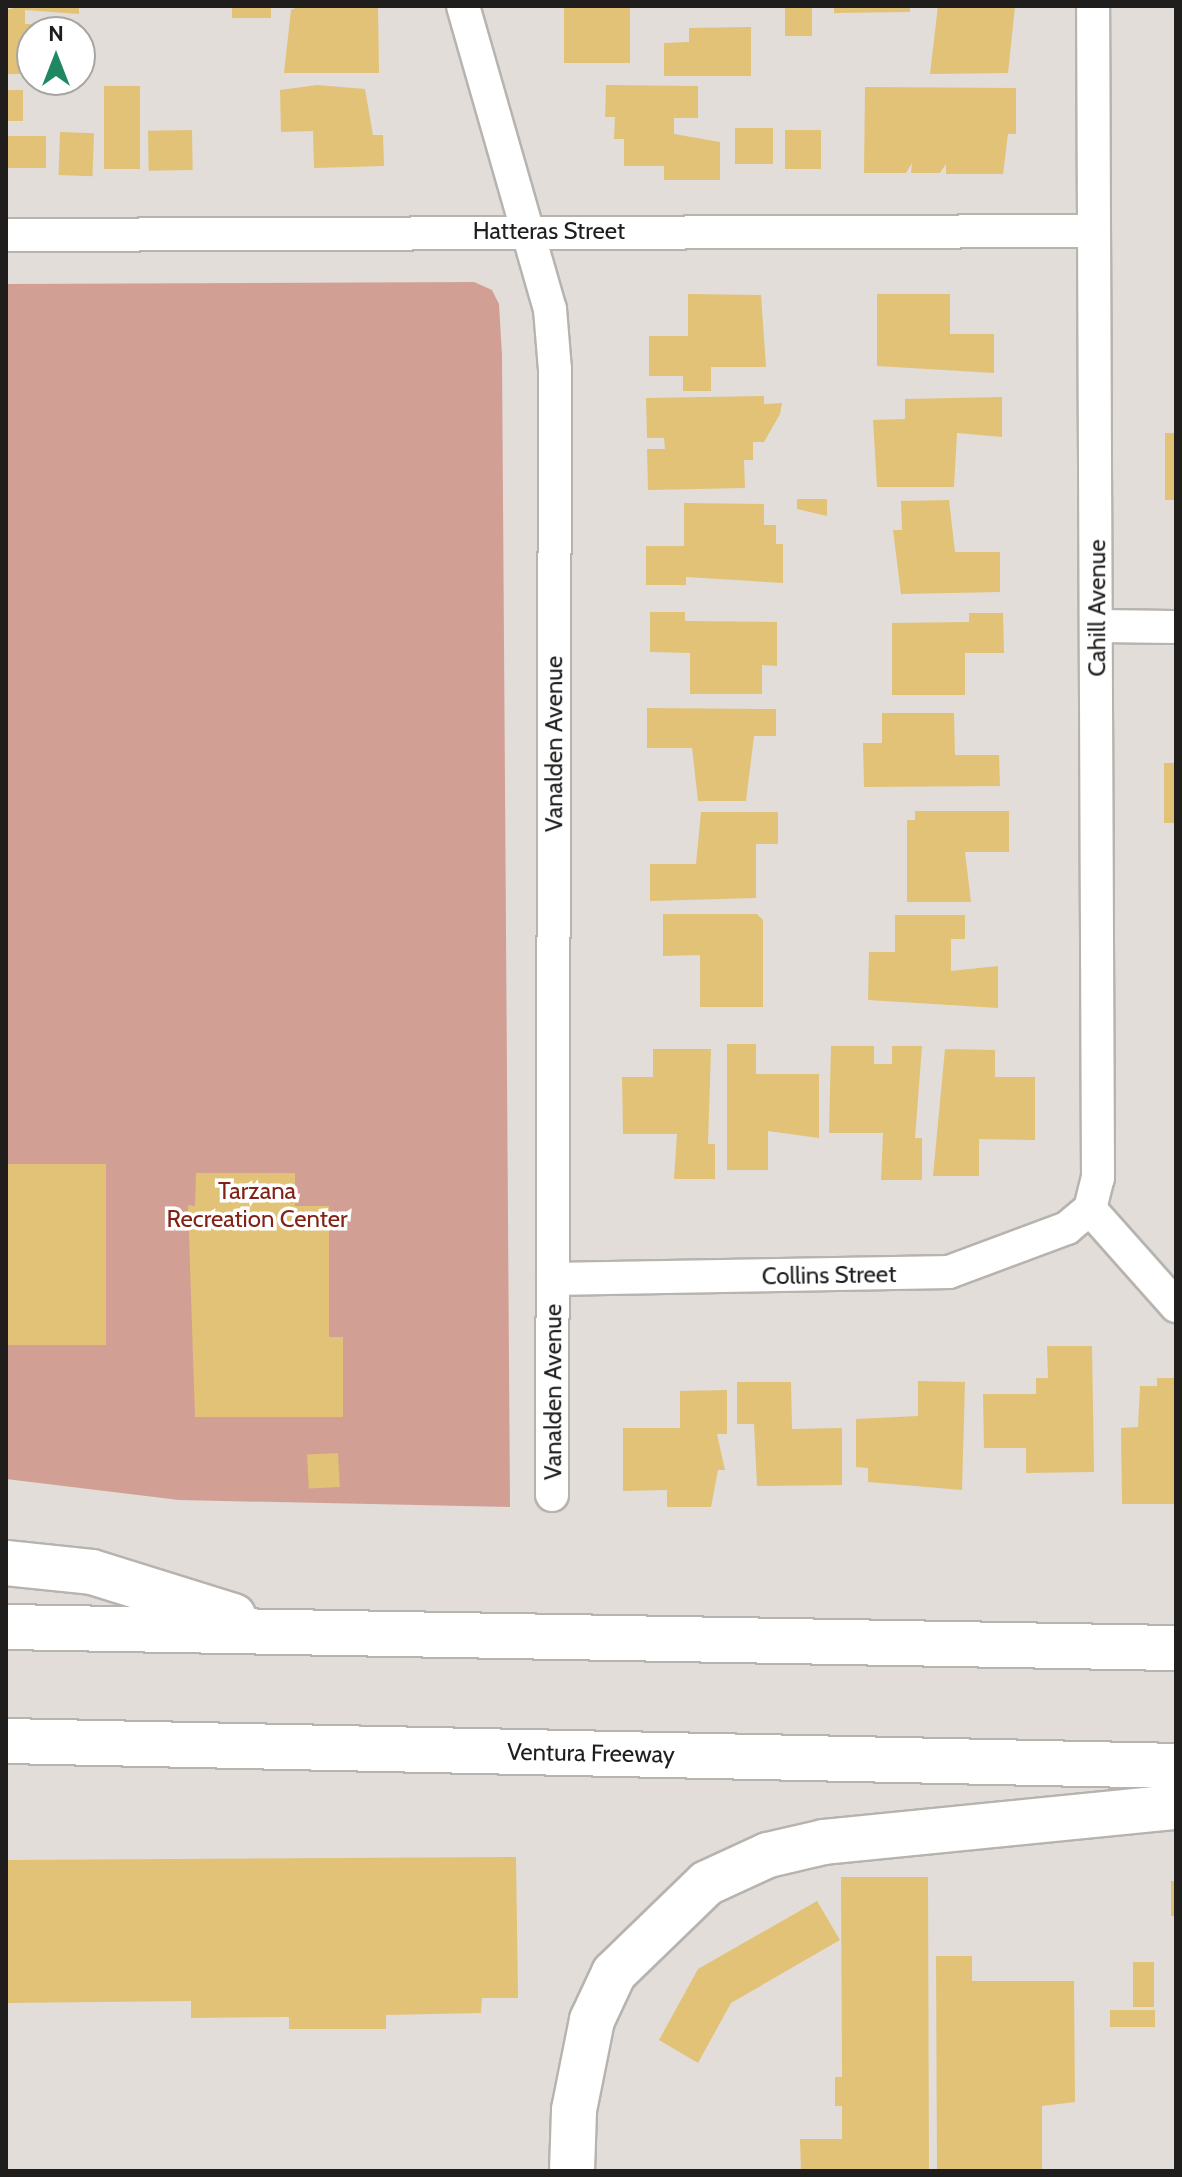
<!DOCTYPE html>
<html>
<head>
<meta charset="utf-8">
<style>
	body { margin:0 }
	#map { position:relative; width:1182px; height:2177px; overflow:hidden; background:#e2ddd8; font-family:Cabin,sans-serif }
	div>[style] { position:absolute }
	.green>* { inset:0; background:#d29f95 }
	.building>* { inset:0; background:#e1c276; transform-origin:0 0 }
	.roads { filter:drop-shadow(2px 0 #b7b3ae) drop-shadow(-2px 0 #b7b3ae) drop-shadow(0 2px #b7b3ae) drop-shadow(0 -2px #b7b3ae) }
	.minor>* { height:32px; margin:-16px; padding:0 16px; transform-origin:16px; border-radius:16px; background:#fff }
	.motorway>* { height:44px; margin:-22px; padding:0 22px; transform-origin:22px; border-radius:22px; background:#fff }
	span { translate:-50% -50%; white-space:nowrap; text-align:center; line-height:1.15; -webkit-text-stroke:7px #fff; paint-order:stroke }
	.street-label { font-size:24px; color:#201e1c }
	.park-label { font-size:24px; color:#812215 }
	.frame { position:absolute; inset:0; border:8px solid #201e1c; pointer-events:none }
	.north { position:absolute; left:16px; top:16px; width:80px; height:80px; box-sizing:border-box; background:#fff; border:2px solid #a6a5a4; border-radius:50%; rotate:0deg; font-size:22px; font-weight:700; line-height:32px; text-align:center; color:#201e1c }
	.north::after { content:''; display:block; margin:auto; width:28px; height:36px; background:#1f8762; clip-path:polygon(50% 0,100% 100%,50% 72%,0 100%) }
</style>
</head>
<body>
<div id="map">
	<div class="green">
		<div style="clip-path:polygon(474px 282px,492px 290px,499px 304px,502px 355px,510px 1507px,179px 1500px,6px 1479px,6px 284px)"></div>
	</div>
	<div class="building">
		<div style="clip-path:polygon(22px 6px,79px 6px,79px 14px,25px 10px,25px 24px,37px 24px,32px 74px,6px 74px,6px 10px)"></div>
		<div style="left:232px;top:6px;width:39px;height:12px"></div>
		<div style="clip-path:polygon(300px 6px,378px 6px,379px 73px,284px 73px,291px 10px)"></div>
		<div style="left:564px;top:6px;width:66px;height:57px"></div>
		<div style="left:785px;top:6px;width:27px;height:30px"></div>
		<div style="clip-path:polygon(834px 6px,910px 6px,910px 12px,834px 13px)"></div>
		<div style="clip-path:polygon(938px 6px,1015px 6px,1008px 73px,930px 74px)"></div>
		<div style="clip-path:polygon(751px 27px,751px 76px,664px 76px,664px 43px,689px 42px,689px 28px)"></div>
		<div style="clip-path:polygon(317px 85px,365px 89px,373px 135px,383px 135px,384px 166px,314px 168px,313px 131px,281px 132px,280px 90px)"></div>
		<div style="clip-path:polygon(606px 85px,698px 86px,698px 118px,674px 118px,674px 134px,720px 142px,720px 180px,664px 180px,664px 166px,624px 166px,624px 139px,614px 139px,615px 117px,605px 117px)"></div>
		<div style="left:104px;top:86px;width:36px;height:83px"></div>
		<div style="clip-path:polygon(865px 87px,1016px 88px,1016px 134px,1008px 134px,1003px 174px,946px 174px,946px 164px,940px 173px,911px 173px,912px 163px,906px 173px,864px 173px)"></div>
		<div style="left:6px;top:90px;width:17px;height:31px"></div>
		<div style="left:773px;top:128px;width:36px;height:38px;rotate:90deg"></div>
		<div style="left:192px;top:130px;width:40px;height:44px;rotate:89deg"></div>
		<div style="left:785px;top:130px;width:36px;height:39px"></div>
		<div style="left:60px;top:132px;width:34px;height:43px;rotate:2deg"></div>
		<div style="left:6px;top:136px;width:40px;height:32px"></div>
		<div style="clip-path:polygon(688px 294px,761px 295px,766px 367px,711px 367px,711px 391px,683px 391px,683px 376px,649px 376px,649px 336px,688px 336px)"></div>
		<div style="clip-path:polygon(877px 294px,950px 294px,950px 334px,994px 334px,994px 373px,877px 366px)"></div>
		<div style="clip-path:polygon(764px 396px,764px 404px,782px 403px,780px 414px,764px 442px,753px 442px,753px 460px,744px 460px,745px 488px,648px 490px,647px 449px,665px 449px,664px 438px,647px 438px,646px 398px)"></div>
		<div style="clip-path:polygon(1002px 397px,1002px 437px,957px 433px,954px 487px,877px 487px,873px 420px,905px 419px,905px 399px)"></div>
		<div style="left:1165px;top:433px;width:11px;height:67px"></div>
		<div style="clip-path:polygon(797px 499px,827px 499px,827px 516px,797px 509px)"></div>
		<div style="clip-path:polygon(949px 500px,955px 552px,1000px 552px,1000px 592px,901px 594px,893px 530px,902px 530px,901px 501px)"></div>
		<div style="clip-path:polygon(684px 503px,764px 504px,764px 525px,776px 525px,776px 544px,783px 544px,783px 583px,686px 577px,686px 585px,646px 585px,646px 546px,684px 546px)"></div>
		<div style="clip-path:polygon(650px 612px,685px 612px,685px 621px,777px 622px,777px 666px,762px 665px,762px 694px,690px 694px,690px 653px,650px 652px)"></div>
		<div style="clip-path:polygon(969px 613px,1003px 613px,1004px 653px,965px 653px,965px 695px,892px 695px,892px 623px,969px 622px)"></div>
		<div style="clip-path:polygon(647px 708px,776px 709px,776px 736px,754px 736px,746px 801px,698px 801px,692px 748px,647px 748px)"></div>
		<div style="clip-path:polygon(882px 713px,954px 713px,955px 755px,999px 755px,1000px 786px,864px 787px,863px 743px,882px 743px)"></div>
		<div style="left:1164px;top:763px;width:12px;height:60px"></div>
		<div style="clip-path:polygon(915px 811px,1009px 811px,1009px 852px,965px 852px,971px 902px,907px 902px,907px 820px,915px 820px)"></div>
		<div style="clip-path:polygon(701px 812px,778px 812px,778px 844px,756px 844px,756px 898px,650px 901px,650px 864px,696px 864px)"></div>
		<div style="clip-path:polygon(663px 914px,757px 914px,763px 920px,763px 1007px,700px 1007px,700px 955px,663px 956px)"></div>
		<div style="clip-path:polygon(895px 915px,965px 915px,965px 939px,951px 939px,951px 971px,998px 966px,998px 1008px,868px 1000px,869px 952px,895px 952px)"></div>
		<div style="clip-path:polygon(727px 1044px,756px 1044px,756px 1074px,819px 1074px,819px 1138px,768px 1131px,768px 1170px,727px 1170px)"></div>
		<div style="clip-path:polygon(831px 1046px,874px 1046px,874px 1064px,892px 1064px,892px 1046px,922px 1046px,915px 1138px,922px 1138px,922px 1180px,881px 1180px,883px 1133px,829px 1133px)"></div>
		<div style="clip-path:polygon(653px 1049px,711px 1049px,708px 1144px,715px 1144px,715px 1179px,674px 1179px,677px 1134px,623px 1134px,622px 1077px,653px 1077px)"></div>
		<div style="clip-path:polygon(945px 1049px,995px 1050px,995px 1077px,1035px 1077px,1035px 1140px,979px 1139px,979px 1176px,933px 1176px)"></div>
		<div style="left:6px;top:1164px;width:100px;height:181px"></div>
		<div style="clip-path:polygon(196px 1173px,295px 1173px,295px 1206px,329px 1206px,329px 1337px,343px 1337px,343px 1417px,195px 1417px,188px 1205px,195px 1206px)"></div>
		<div style="clip-path:polygon(1047px 1346px,1092px 1346px,1094px 1472px,1026px 1473px,1026px 1448px,984px 1448px,983px 1394px,1036px 1394px,1036px 1378px,1048px 1378px)"></div>
		<div style="clip-path:polygon(1157px 1378px,1176px 1378px,1176px 1504px,1122px 1504px,1121px 1428px,1138px 1427px,1140px 1386px,1157px 1386px)"></div>
		<div style="clip-path:polygon(918px 1381px,965px 1382px,962px 1490px,868px 1482px,868px 1468px,856px 1467px,856px 1419px,918px 1416px)"></div>
		<div style="clip-path:polygon(737px 1382px,791px 1382px,792px 1429px,842px 1428px,842px 1485px,757px 1486px,754px 1424px,737px 1424px)"></div>
		<div style="clip-path:polygon(727px 1390px,727px 1434px,717px 1434px,725px 1470px,718px 1470px,711px 1507px,667px 1507px,667px 1490px,623px 1491px,623px 1428px,680px 1428px,680px 1391px)"></div>
		<div style="left:338px;top:1453px;width:34px;height:31px;rotate:87deg"></div>
		<div style="clip-path:polygon(516px 1857px,518px 1998px,482px 1998px,481px 2013px,386px 2015px,386px 2029px,289px 2029px,289px 2017px,191px 2018px,191px 2001px,6px 2003px,6px 1860px)"></div>
		<div style="clip-path:polygon(841px 1877px,928px 1877px,929px 2171px,801px 2171px,800px 2139px,842px 2139px,842px 2106px,835px 2106px,835px 2077px,842px 2077px)"></div>
		<div style="left:1171px;top:1881px;width:5px;height:35px"></div>
		<div style="clip-path:polygon(817px 1901px,840px 1940px,731px 2003px,698px 2063px,659px 2040px,698px 1969px)"></div>
		<div style="clip-path:polygon(936px 1956px,972px 1956px,972px 1981px,1074px 1981px,1075px 2102px,1042px 2106px,1042px 2171px,937px 2171px)"></div>
		<div style="left:1133px;top:1962px;width:21px;height:45px"></div>
		<div style="left:1155px;top:2010px;width:17px;height:45px;rotate:90deg"></div>
	</div>
	<div class="roads">
		<div class="minor">
			<div style="left:463px;top:6px;width:315px;rotate:74deg"></div>
			<div style="left:550px;top:309px;width:61px;rotate:85.3deg"></div>
			<div style="left:555px;top:370px;width:1125px;rotate:90.15deg"></div>
			<div style="left:6px;top:235px;width:1087px;rotate:-0.21deg"></div>
			<div style="left:1097px;top:626px;width:79px;rotate:0.7deg"></div>
			<div style="left:1090px;top:1209px;width:32px;rotate:-76deg"></div>
			<div style="left:1098px;top:1178px;width:1172px;rotate:-90.24deg"></div>
			<div style="left:1090px;top:1209px;width:130px;rotate:48.4deg"></div>
			<div style="left:553px;top:1279px;width:396px;rotate:-1deg"></div>
			<div style="left:949px;top:1272px;width:126px;rotate:-20.4deg"></div>
			<div style="left:1067px;top:1228px;width:30px;rotate:-40deg"></div>
		</div>
		<div class="motorway">
			<div style="left:6px;top:1563px;width:86px;rotate:6deg"></div>
			<div style="left:92px;top:1572px;width:148px;rotate:17.3deg"></div>
			<div style="left:6px;top:1627px;width:1170px;rotate:1.03deg"></div>
			<div style="left:6px;top:1741px;width:1170px;rotate:1.22deg"></div>
			<div style="left:572px;top:2171px;width:61px;rotate:-88.1deg"></div>
			<div style="left:574px;top:2110px;width:92px;rotate:-78.7deg"></div>
			<div style="left:592px;top:2020px;width:52px;rotate:-64.9deg"></div>
			<div style="left:614px;top:1973px;width:129px;rotate:-44.1deg"></div>
			<div style="left:707px;top:1883px;width:67px;rotate:-24.7deg"></div>
			<div style="left:768px;top:1855px;width:57px;rotate:-13.1deg"></div>
			<div style="left:824px;top:1842px;width:354px;rotate:-5.7deg"></div>
		</div>
	</div>
	<div class="street-label">
		<span style="left:549px;top:231px">Hatteras Street</span>
		<span style="left:1097px;top:608px;rotate:-90deg">Cahill Avenue</span>
		<span style="left:554px;top:744px;rotate:-90deg">Vanalden Avenue</span>
		<span style="left:829px;top:1275px;rotate:-1deg">Collins Street</span>
		<span style="left:553px;top:1392px;rotate:-90deg">Vanalden Avenue</span>
		<span style="left:591px;top:1753px;rotate:1deg">Ventura Freeway</span>
	</div>
	<div class="park-label">
		<span style="left:257px;top:1205px">Tarzana<br>Recreation Center</span>
	</div>
	<div class="frame"></div>
	<div class="north">N</div>
</div>
</body>
</html>
